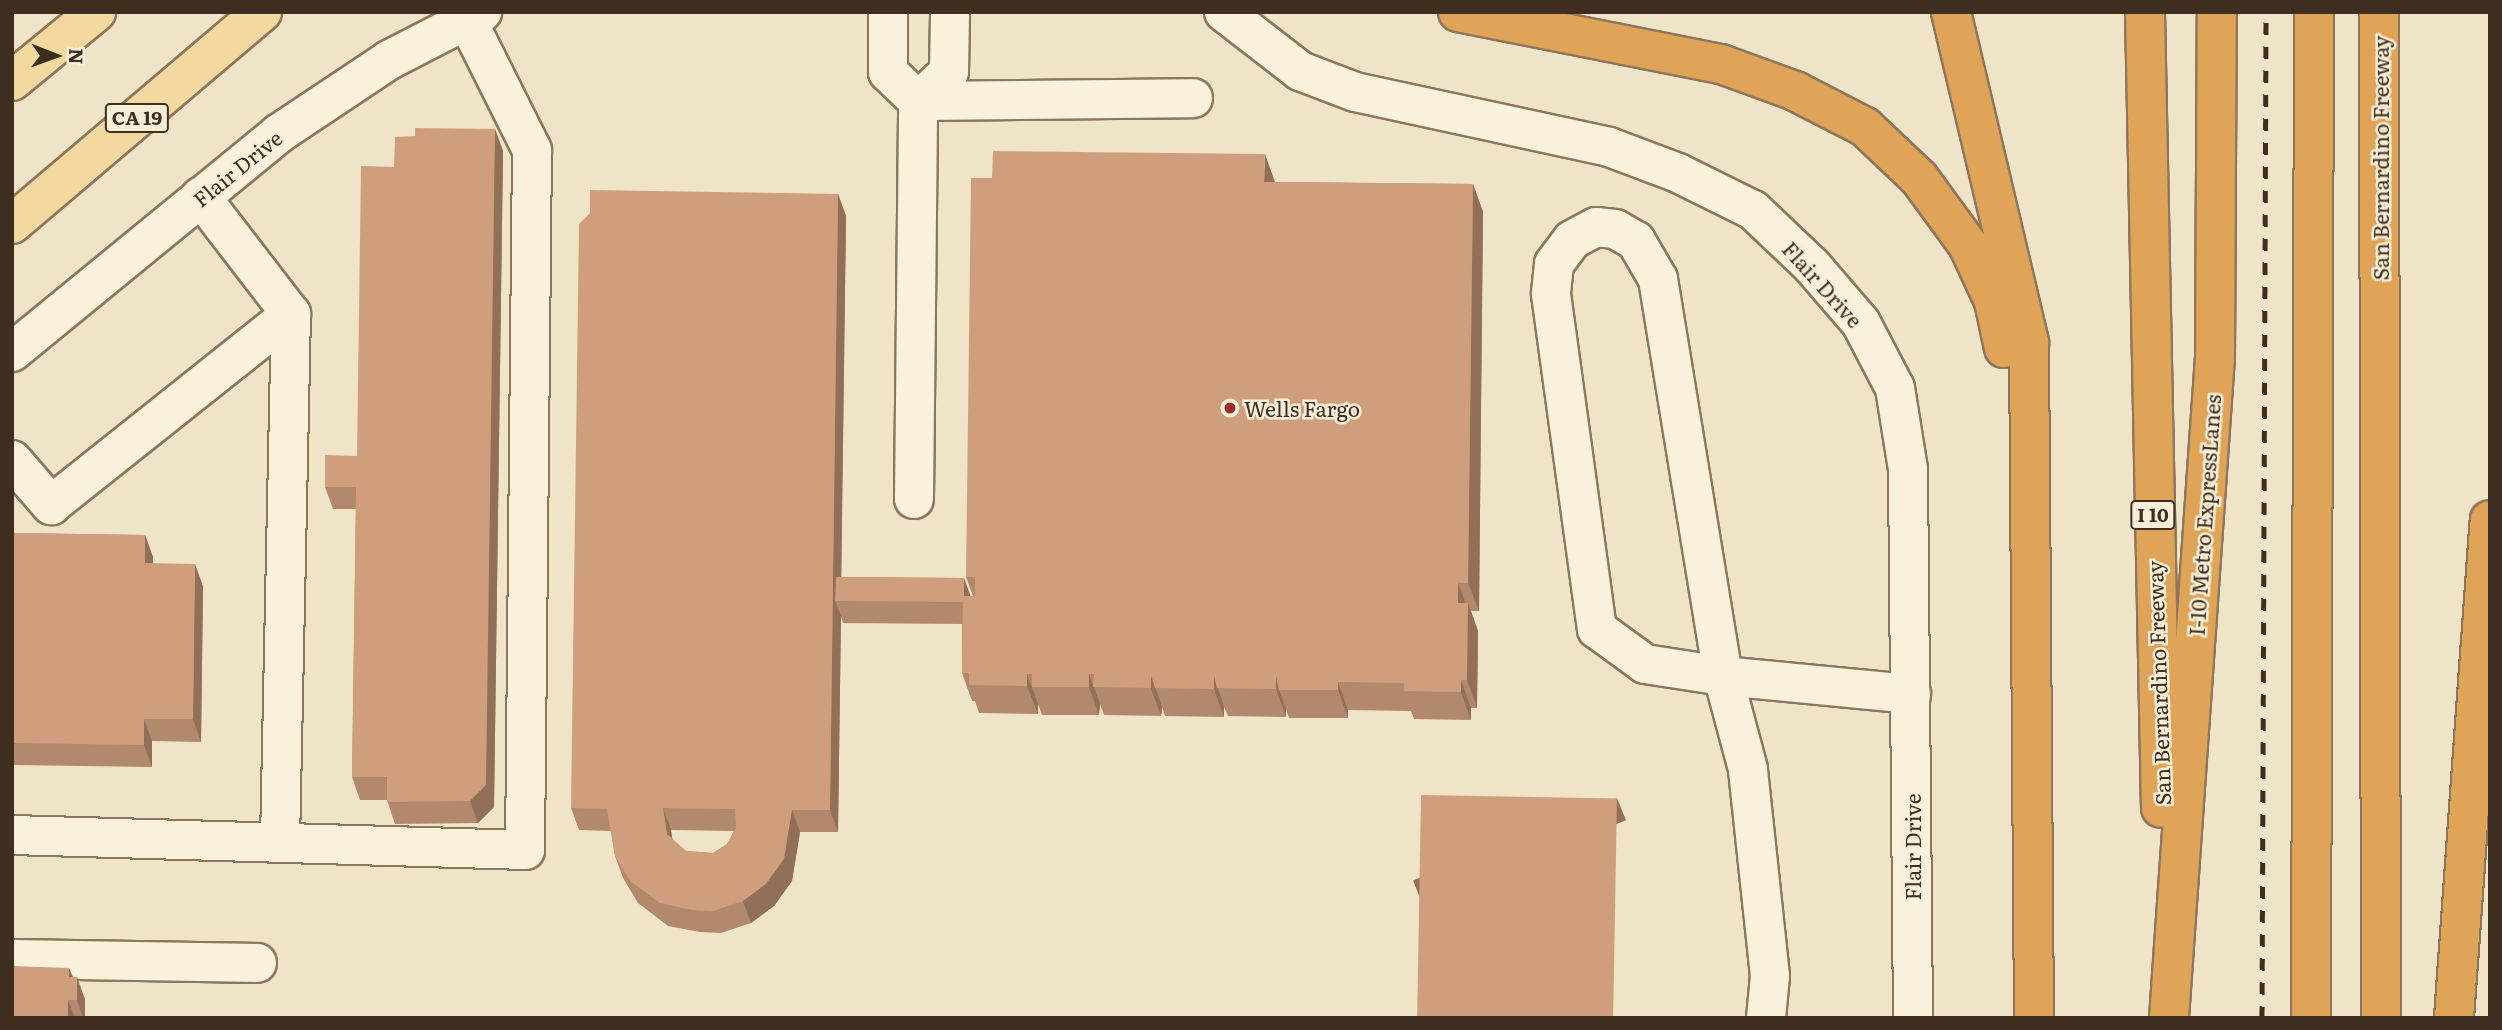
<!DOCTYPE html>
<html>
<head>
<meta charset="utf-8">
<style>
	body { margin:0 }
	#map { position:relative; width:2502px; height:1030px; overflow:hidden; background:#f0e4c8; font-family:Literata,serif }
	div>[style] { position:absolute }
	.roads { filter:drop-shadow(2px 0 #8d765c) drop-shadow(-2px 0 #8d765c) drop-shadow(0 2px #8d765c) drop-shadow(0 -2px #8d765c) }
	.minor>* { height:38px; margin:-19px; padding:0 19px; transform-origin:19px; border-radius:19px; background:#faf1dc }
	.major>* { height:38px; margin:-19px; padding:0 19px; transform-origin:19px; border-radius:19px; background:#f3d9a0 }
	.highway>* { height:38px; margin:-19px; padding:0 19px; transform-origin:19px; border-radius:19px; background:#e0a458 }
	.rail>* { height:5px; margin-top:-2.5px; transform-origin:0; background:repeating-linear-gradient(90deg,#3d2e20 0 12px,transparent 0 24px) }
	.wall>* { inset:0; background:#b2896c }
	.shaded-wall>* { inset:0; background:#916f58; transform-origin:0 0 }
	.building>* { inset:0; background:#cf9f7d; transform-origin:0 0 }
	.dots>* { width:19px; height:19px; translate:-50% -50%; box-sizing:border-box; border:4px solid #f7eed8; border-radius:50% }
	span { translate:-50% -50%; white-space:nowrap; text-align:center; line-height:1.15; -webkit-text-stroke:5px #f7eed8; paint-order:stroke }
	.shield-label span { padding:2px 5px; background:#f7eed8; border:2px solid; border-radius:5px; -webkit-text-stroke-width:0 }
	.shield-label { font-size:19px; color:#3d2e20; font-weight:700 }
	.street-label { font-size:21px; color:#3d2e20 }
	.poi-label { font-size:21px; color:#3d2e20 }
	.left { translate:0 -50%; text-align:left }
	.frame { position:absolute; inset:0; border:14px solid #3d2e20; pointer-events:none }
	.north { position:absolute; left:21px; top:21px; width:70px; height:70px; -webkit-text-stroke:5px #f7eed8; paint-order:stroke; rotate:91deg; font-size:19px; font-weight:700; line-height:28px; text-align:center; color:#3d2e20 }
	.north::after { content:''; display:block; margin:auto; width:24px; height:32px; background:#3d2e20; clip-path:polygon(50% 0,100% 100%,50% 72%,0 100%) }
</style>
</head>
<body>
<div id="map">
	<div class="roads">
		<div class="minor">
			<div style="left:888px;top:12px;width:60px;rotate:90deg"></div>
			<div style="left:888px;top:72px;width:42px;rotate:44deg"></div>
			<div style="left:918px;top:101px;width:42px;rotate:-43.1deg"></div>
			<div style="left:949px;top:72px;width:60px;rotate:-89deg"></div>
			<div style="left:1224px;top:12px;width:96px;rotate:37.8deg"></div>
			<div style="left:1300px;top:71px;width:59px;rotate:20.9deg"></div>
			<div style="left:1355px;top:92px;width:260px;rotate:12.2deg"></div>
			<div style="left:1609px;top:147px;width:74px;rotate:20.6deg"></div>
			<div style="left:1678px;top:173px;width:84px;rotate:26.3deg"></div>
			<div style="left:1753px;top:210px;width:81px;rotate:43.5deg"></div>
			<div style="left:1812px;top:266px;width:75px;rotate:49.3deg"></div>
			<div style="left:1861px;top:323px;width:73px;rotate:62.4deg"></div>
			<div style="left:1895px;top:388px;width:82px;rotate:80.9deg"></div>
			<div style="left:1908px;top:469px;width:549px;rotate:89.48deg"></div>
			<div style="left:12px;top:352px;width:344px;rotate:-39.3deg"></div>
			<div style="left:278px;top:134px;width:133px;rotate:-33.7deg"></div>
			<div style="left:389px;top:60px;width:105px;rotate:-27.3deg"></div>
			<div style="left:12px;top:460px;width:60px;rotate:49.1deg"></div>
			<div style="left:51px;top:505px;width:307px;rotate:-38.5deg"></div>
			<div style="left:291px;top:314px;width:148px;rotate:-127.6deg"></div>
			<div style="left:914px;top:499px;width:398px;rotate:-89.4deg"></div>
			<div style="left:918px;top:101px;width:275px;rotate:-0.6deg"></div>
			<div style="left:12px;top:835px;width:513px;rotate:1.67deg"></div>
			<div style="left:525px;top:850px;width:700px;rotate:-89.43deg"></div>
			<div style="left:532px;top:150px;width:145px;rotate:-116.6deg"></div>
			<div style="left:280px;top:842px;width:528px;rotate:-88.81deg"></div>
			<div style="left:12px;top:959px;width:245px;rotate:0.9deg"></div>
			<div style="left:1766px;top:1018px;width:42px;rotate:-84.6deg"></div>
			<div style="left:1770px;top:976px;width:208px;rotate:-96.1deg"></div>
			<div style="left:1748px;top:769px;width:96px;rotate:-105deg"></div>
			<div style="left:1723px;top:676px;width:402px;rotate:-99.3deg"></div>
			<div style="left:1658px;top:279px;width:44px;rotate:-120.1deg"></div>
			<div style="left:1636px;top:241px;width:24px;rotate:-150deg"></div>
			<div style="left:1615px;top:229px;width:19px;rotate:-174deg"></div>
			<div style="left:1596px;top:227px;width:27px;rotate:152deg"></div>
			<div style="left:1572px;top:240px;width:30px;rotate:127deg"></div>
			<div style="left:1554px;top:264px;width:30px;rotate:96deg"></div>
			<div style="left:1551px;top:294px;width:338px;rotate:82.2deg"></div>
			<div style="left:1597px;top:629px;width:59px;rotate:36.1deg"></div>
			<div style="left:1645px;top:664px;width:79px;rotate:8.7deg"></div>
			<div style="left:1723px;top:676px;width:189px;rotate:5.5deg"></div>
		</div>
		<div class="major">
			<div style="left:12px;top:81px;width:109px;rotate:-39.4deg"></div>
			<div style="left:12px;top:224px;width:328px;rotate:-40.3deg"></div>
		</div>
		<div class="highway">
			<div style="left:1458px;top:12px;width:268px;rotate:11.2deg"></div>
			<div style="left:1721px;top:64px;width:79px;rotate:20deg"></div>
			<div style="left:1795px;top:91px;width:79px;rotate:27.2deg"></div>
			<div style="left:1865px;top:127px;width:74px;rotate:43.4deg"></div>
			<div style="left:1919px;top:178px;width:83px;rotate:53.8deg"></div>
			<div style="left:1968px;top:245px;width:62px;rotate:65.1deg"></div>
			<div style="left:1994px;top:301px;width:48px;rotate:78deg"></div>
			<div style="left:1951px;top:12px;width:340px;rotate:76.7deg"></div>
			<div style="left:2029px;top:343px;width:675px;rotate:89.58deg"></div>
			<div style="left:2145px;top:12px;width:796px;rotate:88.85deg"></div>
			<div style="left:2379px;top:12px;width:1006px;rotate:89.89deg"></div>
			<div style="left:2169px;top:1018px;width:663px;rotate:-86.02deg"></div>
			<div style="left:2215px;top:357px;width:345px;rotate:-89.7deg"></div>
			<div style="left:2311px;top:1018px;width:1006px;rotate:-89.83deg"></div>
			<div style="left:2454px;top:1018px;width:499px;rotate:-85.9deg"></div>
		</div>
	</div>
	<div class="rail">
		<div style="left:2262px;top:1018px;width:1006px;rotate:-89.77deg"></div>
	</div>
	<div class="wall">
		<div style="clip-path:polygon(495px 129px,503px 151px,494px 807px,478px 823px,395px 824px,387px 800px,360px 800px,352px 777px,356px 509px,333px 509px,325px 487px,357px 456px,394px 167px,415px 136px)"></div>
		<div style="clip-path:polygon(evenodd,1275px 182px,1473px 184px,1483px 212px,1479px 611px,1471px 611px,1478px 631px,1477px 708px,1471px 708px,1471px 720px,1414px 719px,1411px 711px,1348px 710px,1348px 718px,1289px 718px,1286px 709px,1286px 717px,1228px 716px,1224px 707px,1224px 717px,1165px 716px,1162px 707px,1161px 716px,1104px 715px,1100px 704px,1099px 715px,1042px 715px,1038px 704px,1038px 714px,979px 713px,975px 701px,972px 701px,962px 673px,962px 624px,843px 623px,841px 616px,838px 832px,800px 832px,792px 881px,774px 906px,751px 923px,721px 933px,700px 932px,668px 926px,638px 903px,623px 878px,615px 856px,611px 831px,579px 830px,571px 808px,838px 194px,846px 216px,841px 577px,964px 578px,970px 596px,973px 596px,966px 577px,1275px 182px,671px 830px,734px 831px,727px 844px,713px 853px,686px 851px,672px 839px,671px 830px)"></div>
		<div style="clip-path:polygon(12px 533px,145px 535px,153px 557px,153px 563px,203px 586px,201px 742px,152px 741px,152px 767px,12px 765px)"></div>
		<div style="clip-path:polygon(69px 968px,73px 977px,85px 999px,85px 1018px,12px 1018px)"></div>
	</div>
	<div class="shaded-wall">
		<div style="clip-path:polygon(495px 129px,503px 151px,494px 807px,478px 823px,470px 801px)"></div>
		<div style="clip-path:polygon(1265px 154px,1275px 182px,1264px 182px)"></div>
		<div style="clip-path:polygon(1473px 184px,1483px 212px,1479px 611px,1468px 583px)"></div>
		<div style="clip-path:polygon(838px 194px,846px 216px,841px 601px,835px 601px,841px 616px,838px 832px,830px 810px)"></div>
		<div style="clip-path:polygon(145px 535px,153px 557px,153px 585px,145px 563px)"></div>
		<div style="clip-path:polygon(195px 564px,203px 586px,201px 742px,193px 719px)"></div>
		<div style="clip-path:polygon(964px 578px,972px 600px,964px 602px)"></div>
		<div style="clip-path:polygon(1458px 583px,1468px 609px,1468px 603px,1478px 631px,1477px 708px,1467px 680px,1458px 603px)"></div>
		<div style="clip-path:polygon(1027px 674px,1038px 704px,1038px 714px,1027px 686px)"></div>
		<div style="clip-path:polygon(1089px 674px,1100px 704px,1099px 715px,1089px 687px)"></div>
		<div style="clip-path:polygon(1151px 675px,1162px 707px,1161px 716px,1151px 688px)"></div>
		<div style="clip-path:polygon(1214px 676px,1224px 707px,1224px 717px,1214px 689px)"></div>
		<div style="clip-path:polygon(1276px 676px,1279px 690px,1286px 709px,1286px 717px,1276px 689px)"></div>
		<div style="clip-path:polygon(1461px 680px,1471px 708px,1471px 720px,1461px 692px)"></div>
		<div style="clip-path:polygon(1338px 682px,1348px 710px,1348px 718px,1338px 690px)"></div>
		<div style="clip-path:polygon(144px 719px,152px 741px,152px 767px,144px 745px)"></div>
		<div style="left:1617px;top:798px;width:24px;height:220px;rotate:68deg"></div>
		<div style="clip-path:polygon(663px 808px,671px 830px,675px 856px,667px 834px)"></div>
		<div style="clip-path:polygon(792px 810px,800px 832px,792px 881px,774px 906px,751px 923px,743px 901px)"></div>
		<div style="clip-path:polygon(69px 968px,77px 988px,77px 977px,85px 999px,85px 1018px,83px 1018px,69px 977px)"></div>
		<div style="clip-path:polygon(68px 1000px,75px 1018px,68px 1018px)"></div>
	</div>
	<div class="building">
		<div style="clip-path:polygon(415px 128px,495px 129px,486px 785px,470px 801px,387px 802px,387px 777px,352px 777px,356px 487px,325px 487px,325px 455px,357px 456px,361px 166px,394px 167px,395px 137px,415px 136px)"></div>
		<div style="clip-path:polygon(993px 151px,1265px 154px,1264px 182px,1473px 184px,1468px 583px,1458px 583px,1458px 603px,1468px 603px,1467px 680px,1461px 680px,1461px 692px,1404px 691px,1404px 683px,1338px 682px,1338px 690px,1279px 690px,1276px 676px,1276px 689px,1217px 688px,1214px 676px,1214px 689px,1155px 688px,1151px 675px,1151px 688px,1093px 687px,1094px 674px,1089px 674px,1089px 687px,1032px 687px,1032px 674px,1027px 674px,1027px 686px,969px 685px,969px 673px,962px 673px,963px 596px,975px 596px,975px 577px,966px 577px,971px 178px,992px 178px)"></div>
		<div style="clip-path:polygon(evenodd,590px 190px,838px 194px,830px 810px,792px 810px,784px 859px,766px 884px,743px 901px,713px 911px,692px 910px,660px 903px,630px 881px,615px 856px,607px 809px,571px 808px,579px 224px,590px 213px,590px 190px,663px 808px,735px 809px,736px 828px,727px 844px,713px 853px,686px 851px,667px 834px,663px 808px)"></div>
		<div style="clip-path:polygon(12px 533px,145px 535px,145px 563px,195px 564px,193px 719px,144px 719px,144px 745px,12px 743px)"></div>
		<div style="clip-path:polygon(836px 577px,964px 578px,964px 596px,963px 596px,963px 602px,835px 601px)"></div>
		<div style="left:1421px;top:795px;width:196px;height:223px;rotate:1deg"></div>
		<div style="clip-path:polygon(12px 966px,69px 968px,69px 977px,77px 977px,77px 1000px,68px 1000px,68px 1018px,12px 1018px)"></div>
	</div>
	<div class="dots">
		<div style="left:1230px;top:408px;background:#9e2a2b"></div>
	</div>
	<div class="shield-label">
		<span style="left:137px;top:118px">CA 19</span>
		<span style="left:2153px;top:515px">I 10</span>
	</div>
	<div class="street-label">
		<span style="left:2380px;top:158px;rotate:-90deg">San Bernardino Freeway</span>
		<span style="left:237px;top:168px;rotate:-39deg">Flair Drive</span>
		<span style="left:1823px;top:284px;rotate:48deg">Flair Drive</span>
		<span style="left:2204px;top:515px;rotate:-86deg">I-10 Metro ExpressLanes</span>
		<span style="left:2158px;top:683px;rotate:-92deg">San Bernardino Freeway</span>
		<span style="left:1912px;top:847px;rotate:-90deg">Flair Drive</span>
	</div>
	<div class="poi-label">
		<span class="left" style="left:1244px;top:408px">Wells Fargo</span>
	</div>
	<div class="frame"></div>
	<div class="north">N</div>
</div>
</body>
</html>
